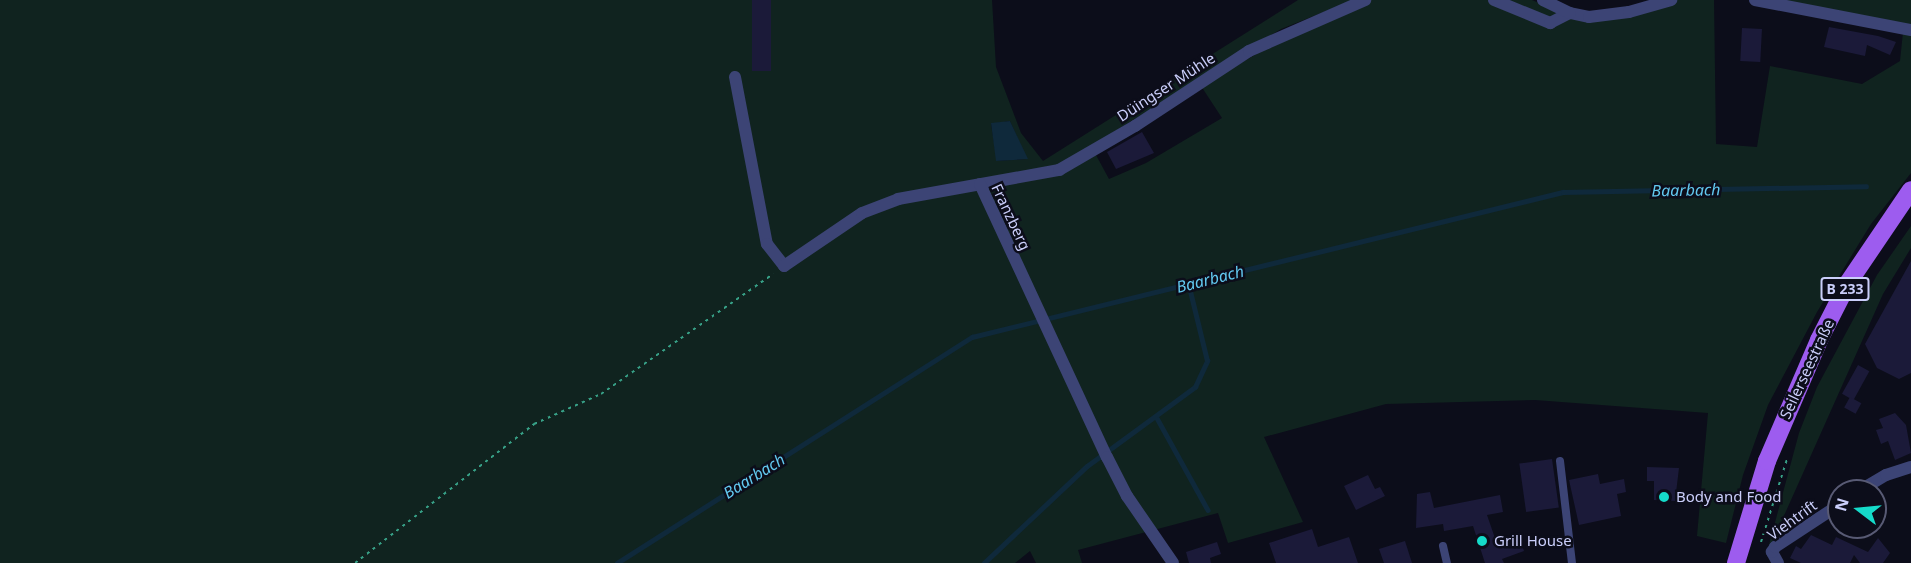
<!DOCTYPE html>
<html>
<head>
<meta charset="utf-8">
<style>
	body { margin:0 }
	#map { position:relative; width:1911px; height:563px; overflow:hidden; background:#0c0d1a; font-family:"Noto Sans",sans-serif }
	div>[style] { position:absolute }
	.green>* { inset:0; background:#10231f }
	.water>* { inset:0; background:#0f293b }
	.stream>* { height:4.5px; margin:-2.25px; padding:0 2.25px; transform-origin:2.25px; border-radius:2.25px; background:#0f293b }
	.building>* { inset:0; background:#1b1a39; transform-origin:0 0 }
	.path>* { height:2px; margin-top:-1px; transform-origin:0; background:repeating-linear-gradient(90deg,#37a187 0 3px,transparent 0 7.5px) }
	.lane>* { height:8px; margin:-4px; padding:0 4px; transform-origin:4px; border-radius:4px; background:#3c4475 }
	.street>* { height:12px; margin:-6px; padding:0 6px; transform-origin:6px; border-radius:6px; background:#3c4475 }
	.primary>* { height:18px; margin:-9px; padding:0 9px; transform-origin:9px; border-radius:9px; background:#9d5cef }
	.dots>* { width:16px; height:16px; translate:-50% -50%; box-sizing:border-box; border:3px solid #0c0d1a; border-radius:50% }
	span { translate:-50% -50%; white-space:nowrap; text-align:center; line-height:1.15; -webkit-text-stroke:5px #0c0d1a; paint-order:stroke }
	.shield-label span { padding:2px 4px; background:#0c0d1a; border:2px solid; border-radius:4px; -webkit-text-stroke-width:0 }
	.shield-label { font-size:14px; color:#cacefa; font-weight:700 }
	.street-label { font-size:15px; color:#cacefa }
	.poi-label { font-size:15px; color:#cacefa }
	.left { translate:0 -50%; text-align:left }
	.water-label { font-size:16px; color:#62c9f0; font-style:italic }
	.north { position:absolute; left:1827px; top:479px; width:60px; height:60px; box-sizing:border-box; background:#0c0d1a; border:2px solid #585a74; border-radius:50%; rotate:286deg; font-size:16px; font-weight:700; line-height:24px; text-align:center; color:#cacefa }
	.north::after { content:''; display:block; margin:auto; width:21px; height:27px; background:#15dbca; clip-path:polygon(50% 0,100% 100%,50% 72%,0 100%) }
</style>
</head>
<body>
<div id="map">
	<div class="green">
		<div style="clip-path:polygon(evenodd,0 0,992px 0,996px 67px,1021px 133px,1043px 161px,1298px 0,1354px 0,1281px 29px,1055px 168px,933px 189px,934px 194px,1038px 179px,1062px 173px,1096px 155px,1109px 179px,1146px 163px,1222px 118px,1201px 86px,1284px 38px,1283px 34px,1365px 0,1494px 0,1550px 23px,1570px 13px,1589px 17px,1629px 12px,1671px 0,1714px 0,1716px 144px,1757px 147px,1770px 66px,1862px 84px,1900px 61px,1903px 32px,1911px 33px,1911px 173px,1871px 224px,1817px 312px,1768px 405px,1743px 475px,1726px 543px,1697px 536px,1708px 413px,1535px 400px,1386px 404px,1264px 437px,1303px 522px,1228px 543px,1218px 513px,1078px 550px,1082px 563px,1036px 563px,1030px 551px,1015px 563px,0 563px,0 0,1010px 121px,1027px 159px,997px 161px,991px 124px,1010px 121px)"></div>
		<div style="clip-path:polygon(1504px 0,1532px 0,1564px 14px,1548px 20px)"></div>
		<div style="clip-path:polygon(1780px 0,1911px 0,1911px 27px)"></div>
		<div style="clip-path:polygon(1911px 226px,1911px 248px,1883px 294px,1766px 556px,1799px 433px,1817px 387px,1877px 275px)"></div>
	</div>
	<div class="water">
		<div style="clip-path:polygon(1010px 121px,1028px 159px,996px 161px,991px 123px)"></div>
	</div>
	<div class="stream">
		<div style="left:1157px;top:418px;width:105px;rotate:61deg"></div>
		<div style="left:617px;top:563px;width:421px;rotate:-32.5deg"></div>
		<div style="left:972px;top:337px;width:609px;rotate:-13.79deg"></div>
		<div style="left:1563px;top:192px;width:303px;rotate:-1.1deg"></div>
		<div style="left:984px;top:563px;width:141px;rotate:-43.3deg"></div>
		<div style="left:1087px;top:466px;width:134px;rotate:-36.2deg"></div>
		<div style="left:1195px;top:387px;width:29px;rotate:-65deg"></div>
		<div style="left:1207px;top:361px;width:76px;rotate:-103.7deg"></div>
	</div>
	<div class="building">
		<div style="left:752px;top:0;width:19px;height:71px"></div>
		<div style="clip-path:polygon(1829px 27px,1878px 36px,1896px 42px,1890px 55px,1867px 45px,1865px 56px,1824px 47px)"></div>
		<div style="left:1742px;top:28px;width:20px;height:33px;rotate:3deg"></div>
		<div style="clip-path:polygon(1142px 132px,1154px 153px,1116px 169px,1107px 152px)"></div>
		<div style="clip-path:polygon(1911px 261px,1911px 373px,1899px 379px,1877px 368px,1865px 344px)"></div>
		<div style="left:1858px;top:365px;width:13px;height:33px;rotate:29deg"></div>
		<div style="left:1850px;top:397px;width:13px;height:12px;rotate:29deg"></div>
		<div style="clip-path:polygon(1895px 413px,1906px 425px,1911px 453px,1895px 460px,1888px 441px,1881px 444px,1876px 430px,1883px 428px,1879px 419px)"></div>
		<div style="left:1552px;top:459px;width:49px;height:33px;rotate:82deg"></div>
		<div style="clip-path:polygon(1647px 467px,1679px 468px,1675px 501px,1654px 500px,1654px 481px,1647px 481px)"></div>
		<div style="clip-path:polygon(1598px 474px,1600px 484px,1624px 479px,1626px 492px,1617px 494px,1621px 516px,1579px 525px,1569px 480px)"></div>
		<div style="clip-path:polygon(1368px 475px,1375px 489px,1380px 487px,1385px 496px,1356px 510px,1344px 486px)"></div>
		<div style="clip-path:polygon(1430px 492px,1434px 508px,1500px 495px,1503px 512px,1487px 515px,1497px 544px,1519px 536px,1524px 551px,1502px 559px,1504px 563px,1485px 563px,1473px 526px,1444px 531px,1443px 524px,1416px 528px,1417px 494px)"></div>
		<div style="clip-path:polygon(1312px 529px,1318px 547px,1349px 537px,1358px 563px,1276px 563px,1269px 543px)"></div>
		<div style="clip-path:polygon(1811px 535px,1832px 545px,1836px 537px,1868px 552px,1878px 538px,1890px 553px,1883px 563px,1860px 563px,1854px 555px,1850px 563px,1801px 563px,1790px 558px,1796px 546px,1801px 549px)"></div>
		<div style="clip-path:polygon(1405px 541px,1412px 563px,1384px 563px,1379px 549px)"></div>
		<div style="clip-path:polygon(1217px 542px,1221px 554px,1210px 558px,1211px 563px,1189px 563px,1186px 552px)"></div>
	</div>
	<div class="path">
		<div style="left:1761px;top:542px;width:87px;rotate:-72.6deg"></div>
		<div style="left:355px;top:563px;width:227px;rotate:-37.8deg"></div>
		<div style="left:534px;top:424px;width:73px;rotate:-24.1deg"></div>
		<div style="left:601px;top:394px;width:210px;rotate:-34.9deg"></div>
	</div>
	<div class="lane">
		<div style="left:1560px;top:461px;width:103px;rotate:83.3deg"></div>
		<div style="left:1443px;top:546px;width:17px;rotate:77deg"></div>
	</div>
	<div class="street">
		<div style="left:1494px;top:0;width:61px;rotate:22.3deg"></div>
		<div style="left:1550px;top:23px;width:22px;rotate:-27deg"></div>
		<div style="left:1570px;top:13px;width:19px;rotate:12deg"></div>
		<div style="left:1589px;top:17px;width:40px;rotate:-7.1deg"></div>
		<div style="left:1629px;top:12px;width:44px;rotate:-15.9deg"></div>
		<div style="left:1543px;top:0;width:30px;rotate:26deg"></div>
		<div style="left:1755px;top:0;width:159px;rotate:10.9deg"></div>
		<div style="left:735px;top:77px;width:170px;rotate:79.2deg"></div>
		<div style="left:767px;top:244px;width:28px;rotate:52deg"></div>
		<div style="left:784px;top:266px;width:94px;rotate:-34.2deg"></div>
		<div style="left:862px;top:213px;width:39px;rotate:-21deg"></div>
		<div style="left:898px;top:199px;width:164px;rotate:-10.2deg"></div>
		<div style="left:1059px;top:170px;width:88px;rotate:-30.1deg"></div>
		<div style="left:1135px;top:126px;width:136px;rotate:-33.3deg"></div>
		<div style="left:1249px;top:51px;width:127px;rotate:-23.7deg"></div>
		<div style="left:980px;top:184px;width:301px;rotate:65.1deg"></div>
		<div style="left:1107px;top:457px;width:44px;rotate:62.9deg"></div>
		<div style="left:1127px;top:496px;width:81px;rotate:55.5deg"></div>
		<div style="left:1859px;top:491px;width:31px;rotate:-31deg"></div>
		<div style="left:1886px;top:475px;width:26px;rotate:-18deg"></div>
		<div style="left:1778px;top:563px;width:13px;rotate:-119deg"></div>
		<div style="left:1772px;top:552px;width:6px;rotate:-59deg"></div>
		<div style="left:1775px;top:547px;width:77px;rotate:-33.3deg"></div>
	</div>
	<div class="primary">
		<div style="left:1736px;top:563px;width:107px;rotate:-73.1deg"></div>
		<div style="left:1767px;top:461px;width:132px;rotate:-66.7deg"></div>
		<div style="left:1819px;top:340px;width:64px;rotate:-63deg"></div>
		<div style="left:1848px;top:283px;width:112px;rotate:-55.9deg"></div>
	</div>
	<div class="dots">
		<div style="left:1664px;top:497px;background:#15dbca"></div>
		<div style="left:1482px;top:541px;background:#15dbca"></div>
	</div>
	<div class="shield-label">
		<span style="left:1845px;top:289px">B 233</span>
	</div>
	<div class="street-label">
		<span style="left:1166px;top:87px;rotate:-33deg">Düingser Mühle</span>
		<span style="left:1011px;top:217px;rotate:65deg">Franzberg</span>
		<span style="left:1807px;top:369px;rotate:-65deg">Seilerseestraße</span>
		<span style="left:1792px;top:520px;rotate:-36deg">Viehtrift</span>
	</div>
	<div class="poi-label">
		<span class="left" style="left:1676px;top:497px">Body and Food</span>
		<span class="left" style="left:1494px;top:541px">Grill House</span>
	</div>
	<div class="water-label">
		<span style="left:1686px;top:190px;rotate:-1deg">Baarbach</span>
		<span style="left:1210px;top:279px;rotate:-14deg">Baarbach</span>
		<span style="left:754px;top:476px;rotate:-32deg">Baarbach</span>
	</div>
	<div class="north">N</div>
</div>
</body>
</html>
